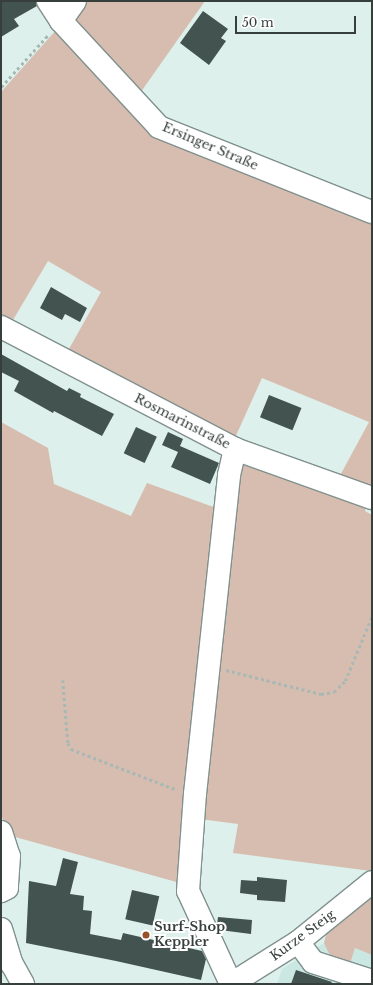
<!DOCTYPE html>
<html>
<head>
<meta charset="utf-8">
<style>
	body { margin:0 }
	#map { position:relative; width:373px; height:985px; overflow:hidden; background:#ddf0ec; font-family:"Libre Baskerville",serif }
	div>[style] { position:absolute }
	.built>* { inset:0; background:#cae7e1 }
	.green>* { inset:0; background:#d7bdaf }
	.building>* { inset:0; background:#43534f; transform-origin:0 0 }
	.path>* { height:2.5px; margin-top:-1.25px; transform-origin:0; background:repeating-linear-gradient(90deg,#a8b8b4 0 3px,transparent 0 6px) }
	.roads { filter:drop-shadow(1px 0 #80918e) drop-shadow(-1px 0 #80918e) drop-shadow(0 1px #80918e) drop-shadow(0 -1px #80918e) }
	.minor>* { height:22px; margin:-11px; padding:0 11px; transform-origin:11px; border-radius:11px; background:#fff }
	.dots>* { width:11px; height:11px; translate:-50% -50%; box-sizing:border-box; border:2px solid #fff; border-radius:50% }
	span { translate:-50% -50%; white-space:nowrap; text-align:center; line-height:1.15; -webkit-text-stroke:4px #fff; paint-order:stroke }
	.street-label { font-size:13px; color:#373f3d }
	.poi-label { font-size:13px; color:#373f3d; font-weight:700 }
	.left { translate:0 -50%; text-align:left }
	.frame { position:absolute; inset:0; border:2px solid #373f3d; pointer-events:none }
	.scale { position:absolute; left:235px; top:16px; width:121px; height:18px; box-sizing:border-box; border:2px solid #373f3d; border-top:0; padding-left:5px; font-size:12px; line-height:14px; white-space:nowrap; color:#373f3d; -webkit-text-stroke:3px #fff; paint-order:stroke }
</style>
</head>
<body>
<div id="map">
	<div class="built">
		<div style="clip-path:polygon(324px 943px,328px 952px,350px 964px,355px 948px,372px 955px,372px 984px,277px 984px,282px 969px)"></div>
	</div>
	<div class="green">
		<div style="clip-path:polygon(79px 1px,205px 1px,138px 96px,67px 21px)"></div>
		<div style="clip-path:polygon(57px 29px,147px 128px,248px 175px,372px 220px,372px 495px,336px 483px,369px 422px,262px 378px,234px 440px,65px 356px,101px 292px,48px 261px,10px 325px,1px 320px,1px 92px)"></div>
		<div style="clip-path:polygon(1px 422px,48px 448px,54px 484px,131px 516px,147px 483px,219px 509px,180px 883px,8px 835px,1px 814px)"></div>
		<div style="clip-path:polygon(250px 461px,367px 504px,365px 511px,372px 515px,371px 871px,233px 853px,238px 824px,200px 819px,235px 473px)"></div>
		<div style="clip-path:polygon(372px 895px,372px 955px,355px 948px,350px 964px,333px 958px,328px 952px,324px 943px,327px 931px)"></div>
	</div>
	<div class="building">
		<div style="clip-path:polygon(1px 1px,36px 1px,37px 6px,14px 19px,19px 26px,1px 37px)"></div>
		<div style="clip-path:polygon(203px 11px,228px 29px,221px 38px,226px 41px,209px 65px,180px 43px)"></div>
		<div style="clip-path:polygon(51px 287px,87px 308px,80px 322px,65px 314px,62px 320px,40px 308px)"></div>
		<div style="clip-path:polygon(1px 354px,67px 391px,69px 388px,81px 394px,80px 397px,114px 414px,102px 436px,54px 411px,53px 413px,14px 391px,19px 381px,1px 372px)"></div>
		<div style="left:269px;top:395px;width:35px;height:24px;rotate:22deg"></div>
		<div style="left:136px;top:427px;width:23px;height:29px;rotate:25deg"></div>
		<div style="clip-path:polygon(168px 432px,183px 439px,180px 446px,219px 463px,210px 484px,171px 467px,178px 452px,162px 445px)"></div>
		<div style="clip-path:polygon(63px 858px,78px 862px,70px 894px,84px 896px,83px 910px,92px 911px,90px 934px,121px 940px,123px 933px,202px 951px,206px 959px,201px 980px,116px 961px,26px 943px,29px 881px,56px 886px)"></div>
		<div style="clip-path:polygon(257px 877px,287px 880px,285px 902px,257px 900px,257px 895px,240px 893px,241px 880px,257px 881px)"></div>
		<div style="left:132px;top:890px;width:28px;height:30px;rotate:13deg"></div>
		<div style="clip-path:polygon(218px 917px,252px 920px,251px 934px,220px 930px,217px 925px)"></div>
		<div style="clip-path:polygon(296px 970px,332px 982px,331px 984px,291px 984px)"></div>
	</div>
	<div class="path">
		<div style="left:1px;top:87px;width:72px;rotate:-47.8deg"></div>
		<div style="left:226px;top:670px;width:98px;rotate:14.2deg"></div>
		<div style="left:321px;top:694px;width:13px;rotate:-9deg"></div>
		<div style="left:334px;top:692px;width:16px;rotate:-45deg"></div>
		<div style="left:345px;top:681px;width:70px;rotate:-67.4deg"></div>
		<div style="left:63px;top:680px;width:63px;rotate:85.5deg"></div>
		<div style="left:68px;top:743px;width:7px;rotate:63deg"></div>
		<div style="left:71px;top:749px;width:114px;rotate:21.1deg"></div>
	</div>
	<div class="roads">
		<div class="minor">
			<div style="left:48px;top:1px;width:24px;rotate:57deg"></div>
			<div style="left:61px;top:21px;width:144px;rotate:47.2deg"></div>
			<div style="left:159px;top:127px;width:229px;rotate:21.8deg"></div>
			<div style="left:61px;top:21px;width:24px;rotate:-55deg"></div>
			<div style="left:1px;top:327px;width:264px;rotate:27.5deg"></div>
			<div style="left:235px;top:449px;width:145px;rotate:19.7deg"></div>
			<div style="left:1px;top:832px;width:25px;rotate:72deg"></div>
			<div style="left:9px;top:856px;width:32px;rotate:94deg"></div>
			<div style="left:7px;top:888px;width:7px;rotate:153deg"></div>
			<div style="left:1px;top:929px;width:37px;rotate:73deg"></div>
			<div style="left:12px;top:964px;width:23px;rotate:61deg"></div>
			<div style="left:298px;top:942px;width:25px;rotate:53deg"></div>
			<div style="left:313px;top:962px;width:62px;rotate:17.9deg"></div>
			<div style="left:231px;top:984px;width:102px;rotate:-114.8deg"></div>
			<div style="left:188px;top:891px;width:97px;rotate:-85.9deg"></div>
			<div style="left:195px;top:794px;width:321px;rotate:-83.9deg"></div>
			<div style="left:229px;top:475px;width:27px;rotate:-77deg"></div>
			<div style="left:231px;top:984px;width:79px;rotate:-32.1deg"></div>
			<div style="left:298px;top:942px;width:95px;rotate:-39deg"></div>
		</div>
	</div>
	<div class="dots">
		<div style="left:146px;top:935px;background:#995329"></div>
	</div>
	<div class="street-label">
		<span style="left:210px;top:147px;rotate:23deg">Ersinger Straße</span>
		<span style="left:182px;top:422px;rotate:27deg">Rosmarinstraße</span>
		<span style="left:303px;top:936px;rotate:-36deg">Kurze Steig</span>
	</div>
	<div class="poi-label">
		<span class="left" style="left:154px;top:935px">Surf-Shop<br>Keppler</span>
	</div>
	<div class="frame"></div>
	<div class="scale">50 m</div>
</div>
</body>
</html>
